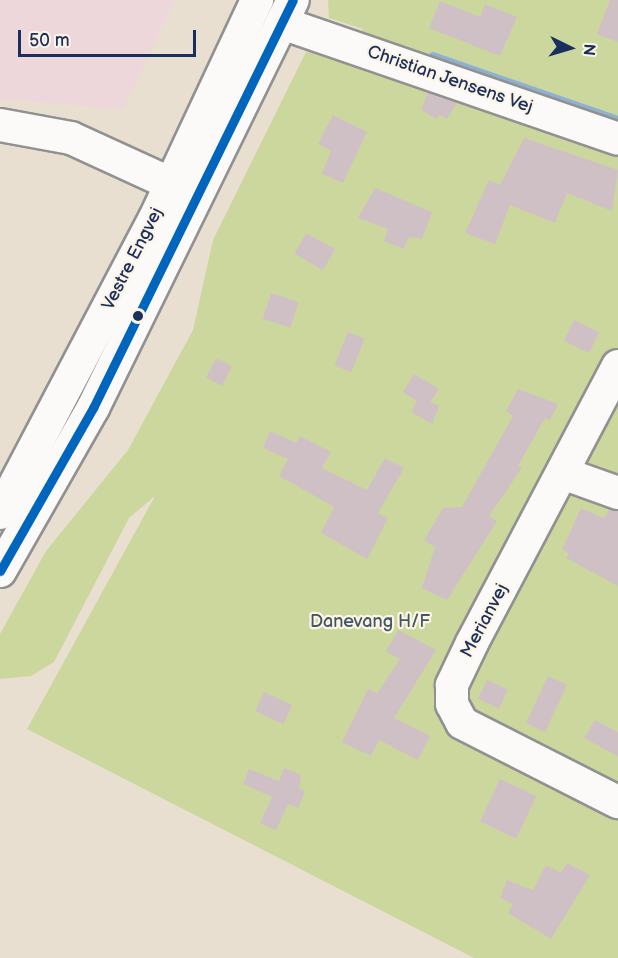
<!DOCTYPE html>
<html>
<head>
<meta charset="utf-8">
<style>
	body { margin:0 }
	#map { position:relative; width:618px; height:958px; overflow:hidden; background:#e8dfd0; font-family:"Balsamiq Sans",sans-serif }
	div>[style] { position:absolute }
	.built>* { inset:0; background:#edd7da }
	.green>* { inset:0; background:#ccd79e }
	.stream>* { height:8px; margin:-4px; padding:0 4px; transform-origin:4px; border-radius:4px; background:#8eb1d3 }
	.building>* { inset:0; background:#cfc0c5; transform-origin:0 0 }
	.roads { filter:drop-shadow(2px 0 #929191) drop-shadow(-2px 0 #929191) drop-shadow(0 2px #929191) drop-shadow(0 -2px #929191) }
	.minor>* { height:32px; margin:-16px; padding:0 16px; transform-origin:16px; border-radius:16px; background:#fcfaf8 }
	.bus-1>* { height:9px; margin:-4.5px; padding:0 4.5px; transform-origin:4.5px; border-radius:4.5px; background:#0065bd }
	.dots>* { width:16px; height:16px; translate:-50% -50%; box-sizing:border-box; border:3px solid #fcf5e5; border-radius:50% }
	span { translate:-50% -50%; white-space:nowrap; text-align:center; line-height:1.15; -webkit-text-stroke:4.5px #fcf5e5; paint-order:stroke }
	.street-label { font-size:18px; color:#1b2f5e }
	.park-label { font-size:18px; color:#425764 }
	.north { position:absolute; left:540px; top:18px; width:60px; height:60px; -webkit-text-stroke:4px #fcf5e5; paint-order:stroke; rotate:95deg; font-size:16px; font-weight:700; line-height:24px; text-align:center; color:#1b2f5e }
	.north::after { content:''; display:block; margin:auto; width:21px; height:27px; background:#1b2f5e; clip-path:polygon(50% 0,100% 100%,50% 72%,0 100%) }
	.scale { position:absolute; left:18px; top:30px; width:178px; height:27px; box-sizing:border-box; border:3px solid #1b2f5e; border-top:0; padding-left:8px; font-size:18px; line-height:21px; white-space:nowrap; color:#1b2f5e; -webkit-text-stroke:4px #fcf5e5; paint-order:stroke }
</style>
</head>
<body>
<div id="map">
	<div class="built">
		<div style="clip-path:polygon(0 0,175px 0,123px 109px,0 99px)"></div>
	</div>
	<div class="green">
		<div style="clip-path:polygon(328px 0,618px 0,618px 958px,474px 958px,27px 729px,155px 496px,129px 518px,54px 662px,31px 676px,0 679px,0 634px,46px 551px,128px 450px,193px 330px,213px 240px,306px 52px,354px 58px,363px 29px,329px 18px)"></div>
	</div>
	<div class="stream">
		<div style="left:433px;top:56px;width:196px;rotate:19.1deg"></div>
	</div>
	<div class="building">
		<div style="clip-path:polygon(610px 0,618px 0,618px 42px,597px 34px)"></div>
		<div style="clip-path:polygon(440px 1px,480px 17px,485px 4px,517px 17px,500px 56px,429px 28px)"></div>
		<div style="clip-path:polygon(428px 92px,457px 103px,447px 119px,440px 114px,437px 119px,421px 110px)"></div>
		<div style="clip-path:polygon(333px 115px,367px 132px,343px 183px,322px 174px,331px 151px,318px 144px)"></div>
		<div style="clip-path:polygon(524px 138px,618px 170px,612px 211px,567px 193px,555px 223px,510px 205px,495px 244px,465px 233px,489px 180px,500px 185px)"></div>
		<div style="clip-path:polygon(375px 188px,432px 212px,422px 239px,409px 237px,404px 249px,384px 241px,388px 229px,358px 218px)"></div>
		<div style="left:306px;top:233px;width:33px;height:24px;rotate:29deg"></div>
		<div style="left:271px;top:293px;width:29px;height:27px;rotate:18deg"></div>
		<div style="left:574px;top:320px;width:28px;height:23px;rotate:26deg"></div>
		<div style="left:348px;top:332px;width:18px;height:36px;rotate:22deg"></div>
		<div style="left:216px;top:358px;width:18px;height:22px;rotate:27deg"></div>
		<div style="clip-path:polygon(414px 374px,439px 389px,430px 402px,439px 406px,432px 424px,411px 412px,417px 401px,403px 392px)"></div>
		<div style="clip-path:polygon(518px 389px,558px 404px,550px 420px,545px 418px,518px 466px,522px 468px,489px 516px,497px 521px,447px 600px,422px 588px,435px 547px,424px 540px,443px 508px,462px 507px,513px 416px,506px 411px)"></div>
		<div style="clip-path:polygon(270px 431px,296px 443px,300px 436px,331px 452px,322px 468px,367px 490px,385px 458px,404px 468px,378px 513px,388px 518px,367px 559px,321px 533px,334px 507px,279px 476px,288px 459px,263px 448px)"></div>
		<div style="clip-path:polygon(581px 508px,604px 518px,609px 509px,618px 511px,618px 586px,566px 558px,569px 553px,562px 550px)"></div>
		<div style="clip-path:polygon(398px 630px,436px 650px,394px 718px,430px 736px,418px 760px,379px 740px,371px 756px,342px 742px,368px 689px,377px 693px,400px 659px,386px 652px)"></div>
		<div style="left:548px;top:676px;width:21px;height:52px;rotate:25deg"></div>
		<div style="left:487px;top:680px;width:23px;height:21px;rotate:25deg"></div>
		<div style="left:264px;top:692px;width:31px;height:21px;rotate:25deg"></div>
		<div style="clip-path:polygon(595px 720px,618px 732px,618px 756px,584px 738px)"></div>
		<div style="clip-path:polygon(284px 768px,301px 775px,299px 789px,305px 791px,298px 808px,288px 804px,276px 830px,260px 823px,272px 797px,243px 784px,249px 769px,279px 781px)"></div>
		<div style="left:500px;top:779px;width:40px;height:47px;rotate:25deg"></div>
		<div style="clip-path:polygon(567px 863px,590px 875px,551px 939px,508px 913px,513px 904px,500px 898px,507px 880px,533px 890px,546px 865px,561px 873px)"></div>
	</div>
	<div class="roads">
		<div class="minor">
			<div style="left:282px;top:23px;width:355px;rotate:19deg"></div>
			<div style="left:0;top:125px;width:72px;rotate:10.4deg"></div>
			<div style="left:71px;top:138px;width:130px;rotate:24.6deg"></div>
			<div style="left:618px;top:366px;width:313px;rotate:117.8deg"></div>
			<div style="left:472px;top:643px;width:47px;rotate:115.5deg"></div>
			<div style="left:452px;top:685px;width:19px;rotate:90deg"></div>
			<div style="left:452px;top:704px;width:21px;rotate:62deg"></div>
			<div style="left:462px;top:723px;width:175px;rotate:26.9deg"></div>
			<div style="left:565px;top:474px;width:56px;rotate:19.7deg"></div>
			<div style="left:0;top:513px;width:333px;rotate:-62.3deg"></div>
			<div style="left:155px;top:218px;width:241px;rotate:-64.9deg"></div>
			<div style="left:0;top:571px;width:188px;rotate:-60.3deg"></div>
			<div style="left:93px;top:408px;width:454px;rotate:-63.9deg"></div>
		</div>
	</div>
	<div class="bus-1">
		<div style="left:0;top:571px;width:188px;rotate:-60.3deg"></div>
		<div style="left:93px;top:408px;width:454px;rotate:-63.9deg"></div>
	</div>
	<div class="dots">
		<div style="left:138px;top:316px;background:#1b2f5e"></div>
	</div>
	<div class="street-label">
		<span style="left:450px;top:80px;rotate:19deg">Christian Jensens Vej</span>
		<span style="left:133px;top:259px;rotate:-63deg">Vestre Engvej</span>
		<span style="left:485px;top:621px;rotate:-62deg">Merianvej</span>
	</div>
	<div class="park-label">
		<span style="left:370px;top:622px">Danevang H/F</span>
	</div>
	<div class="north">N</div>
	<div class="scale">50 m</div>
</div>
</body>
</html>
